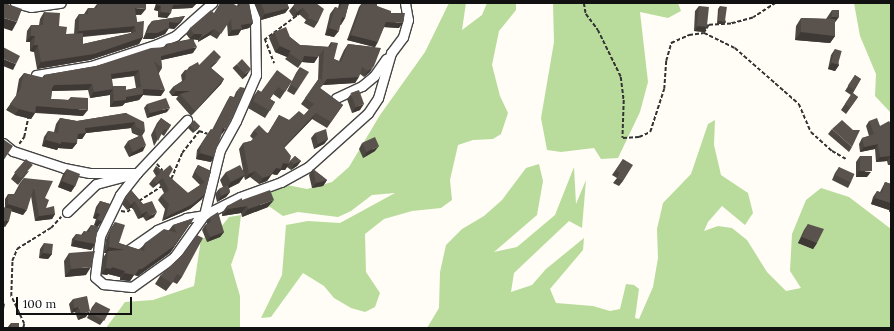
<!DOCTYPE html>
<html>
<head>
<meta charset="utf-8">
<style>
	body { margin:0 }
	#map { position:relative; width:894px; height:331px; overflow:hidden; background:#fffdf5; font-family:Lora,serif }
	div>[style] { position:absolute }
	.forest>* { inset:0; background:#b9dc9c }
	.path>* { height:1.5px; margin-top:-0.75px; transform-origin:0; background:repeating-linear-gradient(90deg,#333 0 4px,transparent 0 6px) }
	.roads { filter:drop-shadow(1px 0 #444) drop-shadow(-1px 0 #444) drop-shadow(0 1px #444) drop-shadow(0 -1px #444) }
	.minor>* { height:9px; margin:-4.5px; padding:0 4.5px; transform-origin:4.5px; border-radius:4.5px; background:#fff }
	.wall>* { inset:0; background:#4d4742; transform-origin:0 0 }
	.shaded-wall>* { inset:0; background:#3f3936 }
	.building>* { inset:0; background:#5a524d; transform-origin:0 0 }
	span { translate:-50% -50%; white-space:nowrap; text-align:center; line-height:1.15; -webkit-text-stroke:4px #fff; paint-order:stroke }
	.frame { position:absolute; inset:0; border:4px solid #111; pointer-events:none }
	.scale { position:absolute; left:16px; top:297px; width:116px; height:18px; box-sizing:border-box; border:2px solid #111; border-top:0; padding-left:5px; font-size:12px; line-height:14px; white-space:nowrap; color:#111; -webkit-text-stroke:3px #fff; paint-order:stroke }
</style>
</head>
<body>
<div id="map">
	<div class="forest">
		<div style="clip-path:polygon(449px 3px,466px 3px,462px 30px,482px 15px,487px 3px,516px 3px,516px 10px,499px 31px,492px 65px,500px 96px,508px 113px,501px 134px,493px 139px,473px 140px,458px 145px,450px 180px,452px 200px,441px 208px,412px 211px,384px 219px,365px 234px,366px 272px,380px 293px,375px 307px,365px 312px,351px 308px,334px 298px,324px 286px,303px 273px,271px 317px,261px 318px,282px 275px,286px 225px,308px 221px,340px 223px,395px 193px,372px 195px,351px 211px,338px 217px,298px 212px,283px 216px,257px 198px,277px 183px,307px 189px,332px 182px,349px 167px,380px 115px,425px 52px)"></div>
		<div style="clip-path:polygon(553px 3px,678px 3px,681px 11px,668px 18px,640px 12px,648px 82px,640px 112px,618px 158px,601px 159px,594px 148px,561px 152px,547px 150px,541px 118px,554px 42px)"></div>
		<div style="clip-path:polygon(854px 3px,891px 3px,891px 113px,875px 96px,876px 74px,860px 36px)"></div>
		<div style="clip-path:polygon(715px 120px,714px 145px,721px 175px,748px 193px,753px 213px,745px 225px,722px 206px,708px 222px,704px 231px,718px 226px,732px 228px,747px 240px,767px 272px,786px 291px,801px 288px,790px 271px,792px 234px,806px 200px,821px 188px,849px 197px,891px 229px,891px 328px,427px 328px,439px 308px,440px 272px,446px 245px,462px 229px,484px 216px,502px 200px,526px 168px,539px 164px,543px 181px,537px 215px,494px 252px,517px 247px,555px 215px,574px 167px,576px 204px,586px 180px,582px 228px,569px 221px,514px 273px,511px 292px,532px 285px,546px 269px,584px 238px,583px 250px,550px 289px,556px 303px,593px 306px,610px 311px,620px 309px,626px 284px,634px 285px,639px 289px,635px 318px,639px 319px,653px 287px,658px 258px,657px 229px,663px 203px,691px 174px,708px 124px)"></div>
		<div style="clip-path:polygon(241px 215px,237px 248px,231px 265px,240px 296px,240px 328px,106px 328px,125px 302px,153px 300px,194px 286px,201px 239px,216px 233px,229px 217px)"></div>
	</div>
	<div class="path">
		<div style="left:584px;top:3px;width:11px;rotate:80deg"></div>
		<div style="left:586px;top:14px;width:20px;rotate:53deg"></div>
		<div style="left:598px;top:30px;width:52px;rotate:63.9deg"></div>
		<div style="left:621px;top:77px;width:23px;rotate:83deg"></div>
		<div style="left:624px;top:100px;width:38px;rotate:92deg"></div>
		<div style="left:623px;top:138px;width:16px;rotate:-4deg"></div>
		<div style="left:639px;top:137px;width:12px;rotate:-24deg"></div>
		<div style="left:650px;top:132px;width:45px;rotate:-72deg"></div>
		<div style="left:664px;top:89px;width:28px;rotate:-86deg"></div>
		<div style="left:666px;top:61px;width:19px;rotate:-74deg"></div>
		<div style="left:671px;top:43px;width:20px;rotate:-24deg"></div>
		<div style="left:689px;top:35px;width:15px;rotate:-8deg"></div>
		<div style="left:776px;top:3px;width:27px;rotate:147deg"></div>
		<div style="left:753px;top:18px;width:23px;rotate:165deg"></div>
		<div style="left:731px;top:24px;width:22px;rotate:177deg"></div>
		<div style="left:709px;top:25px;width:9px;rotate:122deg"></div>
		<div style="left:704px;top:33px;width:34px;rotate:26deg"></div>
		<div style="left:735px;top:48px;width:85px;rotate:41.2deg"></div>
		<div style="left:799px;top:104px;width:30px;rotate:67deg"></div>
		<div style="left:811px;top:132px;width:28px;rotate:42deg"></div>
		<div style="left:832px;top:151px;width:16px;rotate:30deg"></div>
		<div style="left:265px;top:39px;width:26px;rotate:69deg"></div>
		<div style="left:264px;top:40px;width:45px;rotate:-36.9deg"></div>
		<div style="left:19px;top:144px;width:9px;rotate:-54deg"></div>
		<div style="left:24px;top:137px;width:19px;rotate:-78deg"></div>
		<div style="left:157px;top:164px;width:9px;rotate:49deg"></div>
		<div style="left:171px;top:179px;width:28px;rotate:-67deg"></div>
		<div style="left:182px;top:153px;width:28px;rotate:-52deg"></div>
		<div style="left:199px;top:131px;width:9px;rotate:18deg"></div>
		<div style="left:139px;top:201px;width:27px;rotate:-33deg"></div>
		<div style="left:121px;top:211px;width:6px;rotate:9deg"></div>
		<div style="left:127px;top:212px;width:8px;rotate:-40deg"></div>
		<div style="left:23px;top:328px;width:4px;rotate:-76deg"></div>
		<div style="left:24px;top:324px;width:31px;rotate:-115deg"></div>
		<div style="left:11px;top:296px;width:35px;rotate:-88deg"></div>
		<div style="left:12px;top:261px;width:13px;rotate:-67deg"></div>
		<div style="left:17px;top:249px;width:40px;rotate:-32deg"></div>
		<div style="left:51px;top:228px;width:15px;rotate:-48deg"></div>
	</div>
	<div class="roads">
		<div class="minor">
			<div style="left:15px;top:3px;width:16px;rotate:14deg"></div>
			<div style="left:31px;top:7px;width:30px;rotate:-8deg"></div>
			<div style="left:36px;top:75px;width:56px;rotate:-9.3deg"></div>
			<div style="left:91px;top:66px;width:70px;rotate:-18.4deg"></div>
			<div style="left:157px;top:44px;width:20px;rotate:-24deg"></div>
			<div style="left:175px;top:36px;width:50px;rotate:-41.7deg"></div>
			<div style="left:336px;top:98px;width:29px;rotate:-25deg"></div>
			<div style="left:362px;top:86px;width:16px;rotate:-40deg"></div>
			<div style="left:374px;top:76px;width:21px;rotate:-55deg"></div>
			<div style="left:3px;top:143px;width:13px;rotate:39deg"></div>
			<div style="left:13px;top:151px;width:54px;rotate:18.4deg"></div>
			<div style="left:64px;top:168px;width:26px;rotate:11deg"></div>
			<div style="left:90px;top:173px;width:47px"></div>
			<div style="left:137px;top:173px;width:28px;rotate:128deg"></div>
			<div style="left:120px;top:195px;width:46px;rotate:116deg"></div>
			<div style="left:100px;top:236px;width:41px;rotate:97deg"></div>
			<div style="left:95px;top:277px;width:11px;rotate:41deg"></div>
			<div style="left:103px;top:284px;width:29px;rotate:6deg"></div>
			<div style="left:132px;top:287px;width:52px;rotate:-35.5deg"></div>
			<div style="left:174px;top:257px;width:52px;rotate:-54.5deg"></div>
			<div style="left:204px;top:215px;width:40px;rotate:-26.6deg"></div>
			<div style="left:240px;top:197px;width:44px;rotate:-20.1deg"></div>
			<div style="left:281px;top:182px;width:31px;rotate:-29deg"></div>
			<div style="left:308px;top:167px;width:81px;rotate:-42deg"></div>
			<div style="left:368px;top:113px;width:18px;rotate:-56deg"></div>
			<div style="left:378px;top:98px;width:47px;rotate:-73.9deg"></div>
			<div style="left:391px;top:53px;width:20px;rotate:-53deg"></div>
			<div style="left:403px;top:37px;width:18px;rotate:-74deg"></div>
			<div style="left:408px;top:20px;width:17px;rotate:-100deg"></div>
			<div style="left:67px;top:212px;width:40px;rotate:-44deg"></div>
			<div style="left:96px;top:184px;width:42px;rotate:-15deg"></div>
			<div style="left:137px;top:173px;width:73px;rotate:-46.7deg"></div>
			<div style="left:130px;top:249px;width:33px;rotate:-35deg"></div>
			<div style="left:157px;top:230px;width:31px;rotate:-22deg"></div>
			<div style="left:186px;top:218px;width:18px;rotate:-9deg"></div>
			<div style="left:204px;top:215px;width:67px;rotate:-76.2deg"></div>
			<div style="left:220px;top:150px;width:33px;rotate:-61deg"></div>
			<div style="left:236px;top:121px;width:50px;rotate:-66.5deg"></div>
			<div style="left:256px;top:75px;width:57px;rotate:-91deg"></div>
			<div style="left:255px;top:18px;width:16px;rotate:-112deg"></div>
		</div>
	</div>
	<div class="wall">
		<div style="clip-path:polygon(156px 3px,197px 3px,192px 8px,171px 9px,167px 18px,158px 17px,158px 11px,154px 10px)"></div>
		<div style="clip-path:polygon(evenodd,238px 3px,249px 3px,253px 23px,249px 28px,241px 30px,238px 35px,228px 36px,227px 24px,217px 39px,210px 35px,198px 42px,198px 40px,194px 39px,193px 53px,161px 60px,162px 68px,159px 73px,161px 96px,143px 95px,139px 100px,125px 103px,122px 106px,110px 107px,110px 95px,90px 98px,88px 90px,52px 91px,51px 99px,68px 100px,71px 97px,83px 116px,35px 113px,31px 119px,15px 115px,6px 110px,16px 96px,19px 79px,24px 73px,42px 78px,44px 75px,96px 66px,164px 47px,166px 44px,190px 39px,186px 34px,190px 28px,214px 13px,237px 6px,238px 3px,134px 76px,136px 88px,126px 90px,113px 87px,112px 79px,134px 76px)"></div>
		<div style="clip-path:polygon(255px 3px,287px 3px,289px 8px,285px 13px,261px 20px)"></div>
		<div style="clip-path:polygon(316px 3px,318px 22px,314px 28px,304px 23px,306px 20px,299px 14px,294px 18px,289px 11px,293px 6px)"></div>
		<div style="clip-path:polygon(334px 3px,349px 3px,345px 18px,340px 25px,334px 37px,325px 35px,330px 14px,335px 7px,338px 8px,339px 4px)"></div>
		<div style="clip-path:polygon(362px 3px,377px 3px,377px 6px,391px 13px,399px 28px,384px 27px,375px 47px,370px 72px,364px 77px,360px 74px,355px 83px,323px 85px,320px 88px,343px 105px,327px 128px,312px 119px,284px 148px,289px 162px,295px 156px,301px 161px,297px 166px,291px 170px,287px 167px,285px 170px,281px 170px,277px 175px,272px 174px,267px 181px,259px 184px,250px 177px,245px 180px,244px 176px,239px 183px,229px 188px,230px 192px,226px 197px,217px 202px,215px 194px,219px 189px,223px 187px,220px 180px,226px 172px,243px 170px,239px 149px,243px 143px,251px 141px,253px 139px,250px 136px,254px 130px,268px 133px,279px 115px,289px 120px,304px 115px,309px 110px,301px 104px,318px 80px,319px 55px,314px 63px,302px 62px,298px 68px,285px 59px,287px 57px,275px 52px,269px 38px,274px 32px,290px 37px,300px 45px,328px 47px,331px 42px,334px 59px,339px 61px,344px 50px,348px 44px,374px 47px,347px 40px,359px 7px)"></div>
		<div style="clip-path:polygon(evenodd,97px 4px,141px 15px,136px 15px,137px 22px,143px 37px,139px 44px,90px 60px,37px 69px,34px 52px,30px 51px,30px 42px,26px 42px,27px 31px,31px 25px,39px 25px,40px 19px,44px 12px,66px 34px,74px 34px,75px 20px,79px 14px,84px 14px,88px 8px,94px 8px,97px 4px,131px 32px,131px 33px,83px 44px,83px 37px,131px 32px)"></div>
		<div style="clip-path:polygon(699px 6px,708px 26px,704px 32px,694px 31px,695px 11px)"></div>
		<div style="clip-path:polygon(720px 6px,726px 22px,724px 24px,717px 24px,718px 9px)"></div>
		<div style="clip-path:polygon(832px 10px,835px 22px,835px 36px,830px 43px,795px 40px,796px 26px,801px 18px,826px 19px)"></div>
		<div style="clip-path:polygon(185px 16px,181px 22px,174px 29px,169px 28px,165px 34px,153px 39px,143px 39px,148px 26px,152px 21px)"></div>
		<div style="clip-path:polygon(835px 49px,839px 65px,835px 71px,828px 69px,831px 55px)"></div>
		<div style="clip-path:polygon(217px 62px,211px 68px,224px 79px,221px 84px,191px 116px,176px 99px,178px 96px,172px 96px,169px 92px,173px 87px,182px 81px,181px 75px,185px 70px,187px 70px,189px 67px,199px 65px)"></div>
		<div style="left:237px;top:64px;width:15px;height:6px;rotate:48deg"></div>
		<div style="clip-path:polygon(300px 67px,298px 89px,294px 95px,287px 91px,292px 81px,280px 99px,273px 94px,270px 99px,275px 102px,265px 118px,248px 108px,253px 97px,258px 90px,261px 92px,292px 81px,296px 73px)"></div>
		<div style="clip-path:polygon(855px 75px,861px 79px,853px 93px,858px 97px,846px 114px,841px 110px,851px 95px,845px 91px)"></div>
		<div style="clip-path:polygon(240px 87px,211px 162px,196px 159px,197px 150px,211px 129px,212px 130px,227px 101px,230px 96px,234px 97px,236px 92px)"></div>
		<div style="clip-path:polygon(351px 94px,360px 110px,352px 113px,347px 99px)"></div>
		<div style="clip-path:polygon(147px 104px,167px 112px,147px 118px,144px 108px)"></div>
		<div style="clip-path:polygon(126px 113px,145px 131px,142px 136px,143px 151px,129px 157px,124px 147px,128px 141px,139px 136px,132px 133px,131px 128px,86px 133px,82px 139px,77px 139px,77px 143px,72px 149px,58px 148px,57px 150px,42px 146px,44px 137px,48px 131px,54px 132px,56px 124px,60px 118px,77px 121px)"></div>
		<div style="clip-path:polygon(161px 118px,171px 125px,164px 136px,161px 134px,154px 146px,151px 135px,157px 123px)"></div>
		<div style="clip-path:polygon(869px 121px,880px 126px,891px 124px,891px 165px,888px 165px,887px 161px,876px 162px,875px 149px,860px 152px,859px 144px,862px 138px,869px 136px,866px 126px)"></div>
		<div style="clip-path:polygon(190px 125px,200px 126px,198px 129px,193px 133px,188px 128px)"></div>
		<div style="clip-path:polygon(832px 129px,852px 147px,849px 152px,828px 134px)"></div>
		<div style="clip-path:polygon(315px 133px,328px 139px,324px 144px,314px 149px,311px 138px)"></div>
		<div style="clip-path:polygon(362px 143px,375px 151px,363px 158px,359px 149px)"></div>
		<div style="clip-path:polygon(860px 156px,867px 177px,856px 177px,856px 162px)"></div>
		<div style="clip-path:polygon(623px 159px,623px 181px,619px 186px,613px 183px,617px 178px,612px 175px)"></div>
		<div style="clip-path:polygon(198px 165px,211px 171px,202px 199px,190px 209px,162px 221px,165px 209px,158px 200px,161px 196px,164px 193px,159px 183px,153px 188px,149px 184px,153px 179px,156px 176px,153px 171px,156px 166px,188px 193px,200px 185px,192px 177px,195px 170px)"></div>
		<div style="clip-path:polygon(839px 167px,851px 182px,848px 188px,832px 180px,835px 173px)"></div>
		<div style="clip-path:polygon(67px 169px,75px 186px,71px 192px,58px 187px,63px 174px)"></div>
		<div style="clip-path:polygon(313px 169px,327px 180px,323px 186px,312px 188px,309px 175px)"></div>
		<div style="clip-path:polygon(29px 171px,18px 185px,11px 179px,15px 173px)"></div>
		<div style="clip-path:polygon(24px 178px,45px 198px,46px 208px,55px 214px,52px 219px,35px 221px,31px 196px,23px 215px,11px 211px,5px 227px,5px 199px,8px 194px,14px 194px,20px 183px)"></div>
		<div style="clip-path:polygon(885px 182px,891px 184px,891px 212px,889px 212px,889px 210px,871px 204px,873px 197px,877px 191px,880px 192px)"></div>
		<div style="clip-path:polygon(131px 190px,154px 217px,146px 221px,143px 217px,138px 219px,132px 207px,127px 210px,122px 204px)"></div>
		<div style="clip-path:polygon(242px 200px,268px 207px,242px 217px,241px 213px,222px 216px,222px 213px,227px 206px)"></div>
		<div style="clip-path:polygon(100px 201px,110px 204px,98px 226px,95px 244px,91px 250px,71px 246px,72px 239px,76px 234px,81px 235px,84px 231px,86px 232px,91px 225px,98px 226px,94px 225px,96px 219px,93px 218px,96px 207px)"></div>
		<div style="clip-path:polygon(210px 217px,224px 232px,220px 237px,207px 242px,202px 230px,205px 225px,207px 224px,206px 222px)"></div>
		<div style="clip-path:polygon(194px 218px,170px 253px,138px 276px,134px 275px,130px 281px,120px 280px,120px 277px,108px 274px,107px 275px,101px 274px,103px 258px,106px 253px,104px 253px,106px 239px,111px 228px,115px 222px,119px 243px,140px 250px,145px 243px,169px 230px,173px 225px)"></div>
		<div style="clip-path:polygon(808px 224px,817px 243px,813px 249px,798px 243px,804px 230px)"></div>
		<div style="clip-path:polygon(44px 243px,52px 254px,48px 259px,39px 258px,40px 249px)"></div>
		<div style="clip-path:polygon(69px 253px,86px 275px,65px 277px,64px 261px)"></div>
		<div style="clip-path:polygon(184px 253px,182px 277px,177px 284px,173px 282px,166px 291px,155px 284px,160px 276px)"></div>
		<div style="clip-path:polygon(73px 299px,86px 317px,78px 320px,75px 312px,71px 313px,69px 304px)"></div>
		<div style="clip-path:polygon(96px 302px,104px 320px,100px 325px,87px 318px,92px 307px)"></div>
		<div style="clip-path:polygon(11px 323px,19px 328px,7px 328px)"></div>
	</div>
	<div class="shaded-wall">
		<div style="clip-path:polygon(197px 3px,192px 8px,169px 9px,173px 5px)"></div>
		<div style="clip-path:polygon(157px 5px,161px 6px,158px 11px,154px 10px)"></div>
		<div style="clip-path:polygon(135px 8px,146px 9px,141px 15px,131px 14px)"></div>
		<div style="clip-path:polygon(289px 8px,285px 13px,261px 20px,265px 14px)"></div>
		<div style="clip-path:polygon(303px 8px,299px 14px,294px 18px,297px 12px)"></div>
		<div style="clip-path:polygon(161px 12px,171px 13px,167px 18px,158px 17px)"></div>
		<div style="clip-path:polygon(185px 16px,181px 22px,174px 29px,165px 28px,169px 22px)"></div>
		<div style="clip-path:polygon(342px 17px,345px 18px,341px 25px,337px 24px)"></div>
		<div style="clip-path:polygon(832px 17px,839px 17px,833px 25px,826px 25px)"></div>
		<div style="clip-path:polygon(4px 18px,17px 22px,12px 31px,3px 28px,3px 20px)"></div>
		<div style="clip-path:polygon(718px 21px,726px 22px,724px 24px,717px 24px)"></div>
		<div style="clip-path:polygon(386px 22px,403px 23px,399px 28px,382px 27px)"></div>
		<div style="clip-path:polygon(253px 23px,249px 28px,241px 30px,238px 35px,228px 36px,232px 30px,241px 25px)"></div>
		<div style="clip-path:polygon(135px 26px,131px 32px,74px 37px,79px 31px)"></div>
		<div style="clip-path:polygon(698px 26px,708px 26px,704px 32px,694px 31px)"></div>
		<div style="clip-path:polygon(169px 28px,165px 34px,153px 39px,143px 39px,147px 33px)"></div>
		<div style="clip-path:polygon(329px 28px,339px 31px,334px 37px,325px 35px)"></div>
		<div style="clip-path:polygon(214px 29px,210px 35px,198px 42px,202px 37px)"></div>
		<div style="clip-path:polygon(801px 32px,835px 36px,830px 43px,795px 40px)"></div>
		<div style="clip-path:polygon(194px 34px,202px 34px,198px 40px,190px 39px)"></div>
		<div style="clip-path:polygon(351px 35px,378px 42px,375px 47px,347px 40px)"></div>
		<div style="clip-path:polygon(31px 36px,35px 36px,30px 42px,26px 42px)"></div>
		<div style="clip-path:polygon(143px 37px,139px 44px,90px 60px,37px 69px,41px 62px)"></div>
		<div style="clip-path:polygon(34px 45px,38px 45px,34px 52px,30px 51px)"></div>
		<div style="clip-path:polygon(280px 46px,291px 51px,287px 57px,275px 52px)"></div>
		<div style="clip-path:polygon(197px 47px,193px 53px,157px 61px,161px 56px)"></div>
		<div style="clip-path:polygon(304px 56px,318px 57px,314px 63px,302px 62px)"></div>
		<div style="clip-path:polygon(221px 57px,217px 62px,206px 72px,210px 67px)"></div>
		<div style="clip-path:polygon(3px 59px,16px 64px,13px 70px,3px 66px)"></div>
		<div style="clip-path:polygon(832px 63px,839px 65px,835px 71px,828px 69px)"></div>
		<div style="clip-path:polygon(374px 66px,370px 72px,364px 77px,368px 71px)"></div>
		<div style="clip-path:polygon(251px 69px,247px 75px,242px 79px,245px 74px)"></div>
		<div style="clip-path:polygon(139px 70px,134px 76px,107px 79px,111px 74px)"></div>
		<div style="clip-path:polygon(359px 77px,355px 83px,323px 85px,327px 79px)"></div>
		<div style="clip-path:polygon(224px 79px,221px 84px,191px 116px,195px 111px)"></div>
		<div style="clip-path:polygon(92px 84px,88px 90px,50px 91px,54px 85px)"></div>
		<div style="clip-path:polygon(113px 89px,109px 95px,90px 98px,94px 92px)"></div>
		<div style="clip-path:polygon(143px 89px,165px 90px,161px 96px,143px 95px,139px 100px,125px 103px,122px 106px,110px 107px,114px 101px,126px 97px)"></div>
		<div style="clip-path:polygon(176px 91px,191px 91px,180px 94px,178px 96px,172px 96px)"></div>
		<div style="clip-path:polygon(364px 104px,360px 110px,352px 113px,356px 107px)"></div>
		<div style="clip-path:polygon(36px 106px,88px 110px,83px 116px,32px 112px)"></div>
		<div style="clip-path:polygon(170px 108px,167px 112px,147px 118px,150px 113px)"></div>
		<div style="clip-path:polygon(19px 109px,35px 113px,31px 119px,15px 115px)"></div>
		<div style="clip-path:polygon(316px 113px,312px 119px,279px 153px,284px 147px)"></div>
		<div style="clip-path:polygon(135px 122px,131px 128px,86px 133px,82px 139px,73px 139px,78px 134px,85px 128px)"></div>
		<div style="clip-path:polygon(223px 128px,226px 129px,222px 134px,220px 133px)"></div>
		<div style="clip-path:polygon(328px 139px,324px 144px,314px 149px,318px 144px)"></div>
		<div style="clip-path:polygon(46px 140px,77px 143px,72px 149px,58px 148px,57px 150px,42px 146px)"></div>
		<div style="clip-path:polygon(878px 144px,875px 149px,860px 152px,864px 147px)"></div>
		<div style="clip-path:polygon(146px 145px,143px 151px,129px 157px,133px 152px)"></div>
		<div style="clip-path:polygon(379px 146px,375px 151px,363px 158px,367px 152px)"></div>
		<div style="clip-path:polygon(200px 153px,214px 157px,211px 162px,196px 159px)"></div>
		<div style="clip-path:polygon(891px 156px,887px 161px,876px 162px,880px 157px)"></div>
		<div style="clip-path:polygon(301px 161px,297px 166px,291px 170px,294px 164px)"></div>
		<div style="clip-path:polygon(283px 163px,289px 164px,285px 170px,281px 170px,277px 175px,272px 174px,267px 181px,259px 184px,263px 178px)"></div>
		<div style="clip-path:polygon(255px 171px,250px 177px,245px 180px,249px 174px)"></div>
		<div style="clip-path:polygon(859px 171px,871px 172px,867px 177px,856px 177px)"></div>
		<div style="clip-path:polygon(245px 175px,239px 183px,225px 190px,231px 182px)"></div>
		<div style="clip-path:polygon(163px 178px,159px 183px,153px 188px,156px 184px)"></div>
		<div style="clip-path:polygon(327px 180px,323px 186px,312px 188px,316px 183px)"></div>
		<div style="clip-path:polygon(62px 181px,75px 186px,71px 192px,58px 187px)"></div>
		<div style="clip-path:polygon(230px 192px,226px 197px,217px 202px,221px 196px)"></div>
		<div style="clip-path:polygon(205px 194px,202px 199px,190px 209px,162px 221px,166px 217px)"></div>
		<div style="clip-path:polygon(875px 198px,891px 203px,891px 207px,889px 210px,871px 204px)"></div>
		<div style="clip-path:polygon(274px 200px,268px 207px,242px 217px,248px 209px)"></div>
		<div style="clip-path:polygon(135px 201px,132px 207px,127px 210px,131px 205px)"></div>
		<div style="clip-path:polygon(8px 204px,27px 210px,23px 215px,5px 209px)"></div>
		<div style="clip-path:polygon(247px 206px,241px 213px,222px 216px,228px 209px)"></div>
		<div style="clip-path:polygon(147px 211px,143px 217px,138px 219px,142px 214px)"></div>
		<div style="clip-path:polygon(157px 212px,154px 217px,146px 221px,150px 216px)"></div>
		<div style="clip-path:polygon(97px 213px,100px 214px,96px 219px,93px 218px)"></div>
		<div style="clip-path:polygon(55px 214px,52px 219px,35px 221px,39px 216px)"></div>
		<div style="clip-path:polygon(194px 218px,170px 253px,138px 276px,134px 275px,130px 281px,120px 280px,124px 273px,139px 269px)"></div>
		<div style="clip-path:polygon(3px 220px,9px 221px,5px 227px,3px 226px)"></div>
		<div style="clip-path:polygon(98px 220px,102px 221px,98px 227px,94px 225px)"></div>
		<div style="clip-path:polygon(224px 232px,220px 237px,207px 242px,210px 237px)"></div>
		<div style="clip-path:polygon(802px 237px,817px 243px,813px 249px,798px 243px)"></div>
		<div style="clip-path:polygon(75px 240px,95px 244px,91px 250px,71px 246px)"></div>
		<div style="clip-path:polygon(109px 247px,125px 250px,108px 251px,106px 253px,104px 253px)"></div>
		<div style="clip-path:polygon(43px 253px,52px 254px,48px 259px,39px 258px)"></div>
		<div style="clip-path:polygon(91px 267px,86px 275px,65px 277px,71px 269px)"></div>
		<div style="clip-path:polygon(112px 267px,125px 271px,120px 277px,108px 274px,107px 275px,101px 274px,106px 268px)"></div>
		<div style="clip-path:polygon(79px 307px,75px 312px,71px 313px,74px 308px)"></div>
		<div style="clip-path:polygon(90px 311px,86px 317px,78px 320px,81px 315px)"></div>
	</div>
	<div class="building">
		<div style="clip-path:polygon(3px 3px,5px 3px,22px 9px,17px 22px,4px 18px,3px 21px)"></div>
		<div style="clip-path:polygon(109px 3px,146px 3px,146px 9px,135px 8px,137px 22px,144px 21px,143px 37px,94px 54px,41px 62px,38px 45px,34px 45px,35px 36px,31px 36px,31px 25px,43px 25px,44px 12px,60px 13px,59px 26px,67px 27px,66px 34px,83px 33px,83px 44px,136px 32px,135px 26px,79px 31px,79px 14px,88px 14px,88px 8px,97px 8px,97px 4px)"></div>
		<div style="clip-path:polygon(158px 3px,195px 3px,173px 5px,171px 13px,161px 12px,161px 6px,157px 5px)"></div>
		<div style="clip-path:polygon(220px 3px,232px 3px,239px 7px,240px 3px,249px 3px,253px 23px,241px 25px,242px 29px,232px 30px,231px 19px,221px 34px,214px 29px,202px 37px,202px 34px,194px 34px,190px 28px,211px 10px,214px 13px)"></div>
		<div style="clip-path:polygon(261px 3px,287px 3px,289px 8px,265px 14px)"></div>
		<div style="clip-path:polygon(295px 3px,316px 3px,324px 9px,318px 22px,308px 18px,309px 15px,303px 8px,297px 12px,293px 6px)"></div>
		<div style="clip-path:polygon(342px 3px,349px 3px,345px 18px,342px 17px,339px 31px,329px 28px,335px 7px,340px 9px)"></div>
		<div style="clip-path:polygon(362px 3px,377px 3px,377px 6px,391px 11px,391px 13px,405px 13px,403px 23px,386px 22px,378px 42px,351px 35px)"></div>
		<div style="left:699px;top:6px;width:10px;height:20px;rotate:6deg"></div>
		<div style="left:720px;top:6px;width:7px;height:15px;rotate:8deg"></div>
		<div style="left:832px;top:10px;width:7px;height:7px"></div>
		<div style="clip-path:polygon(185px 16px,178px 23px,169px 22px,169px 28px,157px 33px,147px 33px,152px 21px)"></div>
		<div style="clip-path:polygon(801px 18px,835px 19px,835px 36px,801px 32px)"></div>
		<div style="clip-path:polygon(286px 27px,290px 37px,300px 45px,331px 47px,331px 42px,338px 43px,334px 59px,341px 62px,348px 44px,381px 48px,374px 66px,368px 71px,362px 67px,359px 77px,327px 79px,320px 88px,343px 105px,331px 122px,316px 113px,284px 147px,291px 156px,289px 164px,283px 163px,281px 169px,276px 168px,271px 175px,263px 178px,255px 171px,249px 174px,243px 143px,251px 141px,258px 134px,254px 130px,259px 125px,268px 134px,279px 115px,289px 120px,299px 111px,304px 115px,314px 104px,305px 98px,319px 78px,322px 80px,324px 49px,318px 57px,304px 56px,302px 62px,289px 53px,291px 51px,280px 46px,274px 32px)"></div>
		<div style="clip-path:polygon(193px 39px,197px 47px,161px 56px,162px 68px,154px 61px,165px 90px,143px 89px,143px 94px,126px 97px,126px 100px,114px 101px,113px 86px,126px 86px,126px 90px,141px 87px,139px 70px,111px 74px,113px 89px,94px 92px,92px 84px,54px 85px,52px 88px,51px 99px,70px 100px,71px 97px,88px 98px,88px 110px,36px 106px,35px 113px,19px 109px,10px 104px,20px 90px,24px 73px,45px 78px,44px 75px,96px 66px,151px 48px,167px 47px,166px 44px)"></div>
		<div style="clip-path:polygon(3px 47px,20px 56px,16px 64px,3px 59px)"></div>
		<div style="left:835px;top:49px;width:7px;height:14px;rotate:16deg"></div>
		<div style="clip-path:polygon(214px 50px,221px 57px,210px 67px,224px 79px,195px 111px,180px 94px,191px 91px,176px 91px,173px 87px,186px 79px,185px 70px,191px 69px,189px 67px,198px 62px,199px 65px)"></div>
		<div style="clip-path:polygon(242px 59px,251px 69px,245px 74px,237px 64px)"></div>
		<div style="clip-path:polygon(300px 67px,309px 72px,298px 89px,291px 85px)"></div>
		<div style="clip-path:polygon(277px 70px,292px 81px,285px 92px,278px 87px,270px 99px,275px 102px,270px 111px,253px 101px,258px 90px,261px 92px)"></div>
		<div style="left:855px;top:75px;width:7px;height:13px;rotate:34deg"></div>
		<div style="clip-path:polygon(240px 87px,245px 88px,233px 116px,226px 129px,223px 128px,214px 157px,200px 153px,201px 144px,211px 129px,213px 130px,230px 96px,235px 98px)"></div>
		<div style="left:359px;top:90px;width:15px;height:9px;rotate:70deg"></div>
		<div style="clip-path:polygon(852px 93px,858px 97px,850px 108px,845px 104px)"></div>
		<div style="clip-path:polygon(166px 98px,170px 108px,150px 113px,147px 104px)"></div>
		<div style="clip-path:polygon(126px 113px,144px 122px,145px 131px,136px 127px,135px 122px,85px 128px,86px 133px,78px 134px,77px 143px,61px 142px,61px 144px,46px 140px,48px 131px,58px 133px,60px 118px,77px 121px)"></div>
		<div style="clip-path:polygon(161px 118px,171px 125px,168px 130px,164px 129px,158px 141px,155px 130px)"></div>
		<div style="clip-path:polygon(877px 118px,880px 126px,889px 121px,891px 124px,891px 156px,880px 157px,878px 144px,864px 147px,862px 138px,874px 134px,869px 121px)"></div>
		<div style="clip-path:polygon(194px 120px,200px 126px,195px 131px,190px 125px)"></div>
		<div style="clip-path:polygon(842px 120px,853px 130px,860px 130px,852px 147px,832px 129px)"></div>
		<div style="clip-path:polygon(326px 129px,328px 139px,318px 144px,315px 133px)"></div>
		<div style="clip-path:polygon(142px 135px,146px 145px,133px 152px,128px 141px)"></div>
		<div style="left:375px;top:137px;width:10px;height:14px;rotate:66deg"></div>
		<div style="clip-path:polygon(3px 139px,13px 146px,3px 161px)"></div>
		<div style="clip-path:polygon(295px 156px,301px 161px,294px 164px,290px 161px)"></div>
		<div style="left:860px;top:156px;width:12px;height:15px"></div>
		<div style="left:26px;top:159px;width:9px;height:18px;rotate:41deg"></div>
		<div style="clip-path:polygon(623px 159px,633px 165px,623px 181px,617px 178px,620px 173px,616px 170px)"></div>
		<div style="clip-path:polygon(170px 165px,173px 169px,169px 176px,188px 193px,205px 182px,195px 172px,198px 165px,211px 171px,205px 194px,193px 204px,166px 217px,169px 204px,161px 196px,169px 190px,163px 178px,156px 184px,153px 179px,160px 173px,156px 166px,163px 171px)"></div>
		<div style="left:240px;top:165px;width:11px;height:16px;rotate:63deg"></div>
		<div style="left:839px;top:167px;width:17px;height:9px;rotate:24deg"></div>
		<div style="left:67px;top:169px;width:14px;height:13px;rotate:21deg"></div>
		<div style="clip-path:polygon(313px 169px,327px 180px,316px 183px)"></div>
		<div style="clip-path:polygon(24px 178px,53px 181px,45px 198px,49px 200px,46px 208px,54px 206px,55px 214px,39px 216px,34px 187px,27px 210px,8px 204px,8px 194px,15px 194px)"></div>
		<div style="clip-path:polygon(885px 182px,891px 184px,891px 203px,875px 198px,877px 191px,882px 193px)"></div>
		<div style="clip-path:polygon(228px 185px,230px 192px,221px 196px,219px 189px)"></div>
		<div style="clip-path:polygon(131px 190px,143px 204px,152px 201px,157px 212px,150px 216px,147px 211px,142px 214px,135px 201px,131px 205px,126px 198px)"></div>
		<div style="clip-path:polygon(270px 190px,274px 200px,248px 209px,247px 206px,228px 209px,227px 206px,242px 198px,242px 200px)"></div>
		<div style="clip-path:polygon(100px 201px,110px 204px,102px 221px,98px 220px,100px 214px,97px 213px)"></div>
		<div style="clip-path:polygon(3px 207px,12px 209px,9px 221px,3px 220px)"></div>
		<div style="clip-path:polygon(218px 212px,224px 232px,210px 237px,205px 225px,211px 222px,210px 217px)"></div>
		<div style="clip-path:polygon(194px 218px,174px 246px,142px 269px,139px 269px,135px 275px,124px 273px,125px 271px,112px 267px,111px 269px,106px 268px,108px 251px,125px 250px,109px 247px,110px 232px,115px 222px,125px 225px,119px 243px,144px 251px,145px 243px,164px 229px,177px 233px,173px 225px)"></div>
		<div style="clip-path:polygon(808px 224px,824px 229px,817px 243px,802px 237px)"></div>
		<div style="clip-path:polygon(91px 225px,98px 227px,95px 244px,75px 240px,76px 234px,83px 235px,84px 231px,89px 232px)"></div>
		<div style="clip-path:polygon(197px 235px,203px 238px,182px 277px,177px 274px,172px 283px,160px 276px,184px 253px)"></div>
		<div style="left:44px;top:243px;width:9px;height:10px;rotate:6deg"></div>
		<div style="clip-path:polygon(95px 251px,91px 267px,71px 269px,69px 253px)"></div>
		<div style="clip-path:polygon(87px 296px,90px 311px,81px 315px,79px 307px,74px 308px,73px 299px)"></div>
		<div style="left:96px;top:302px;width:16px;height:13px;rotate:27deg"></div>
		<div style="clip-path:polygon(3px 303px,5px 304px,3px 314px)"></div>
		<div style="left:11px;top:323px;width:8px;height:5px"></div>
	</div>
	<div class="frame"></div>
	<div class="scale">100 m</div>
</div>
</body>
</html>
